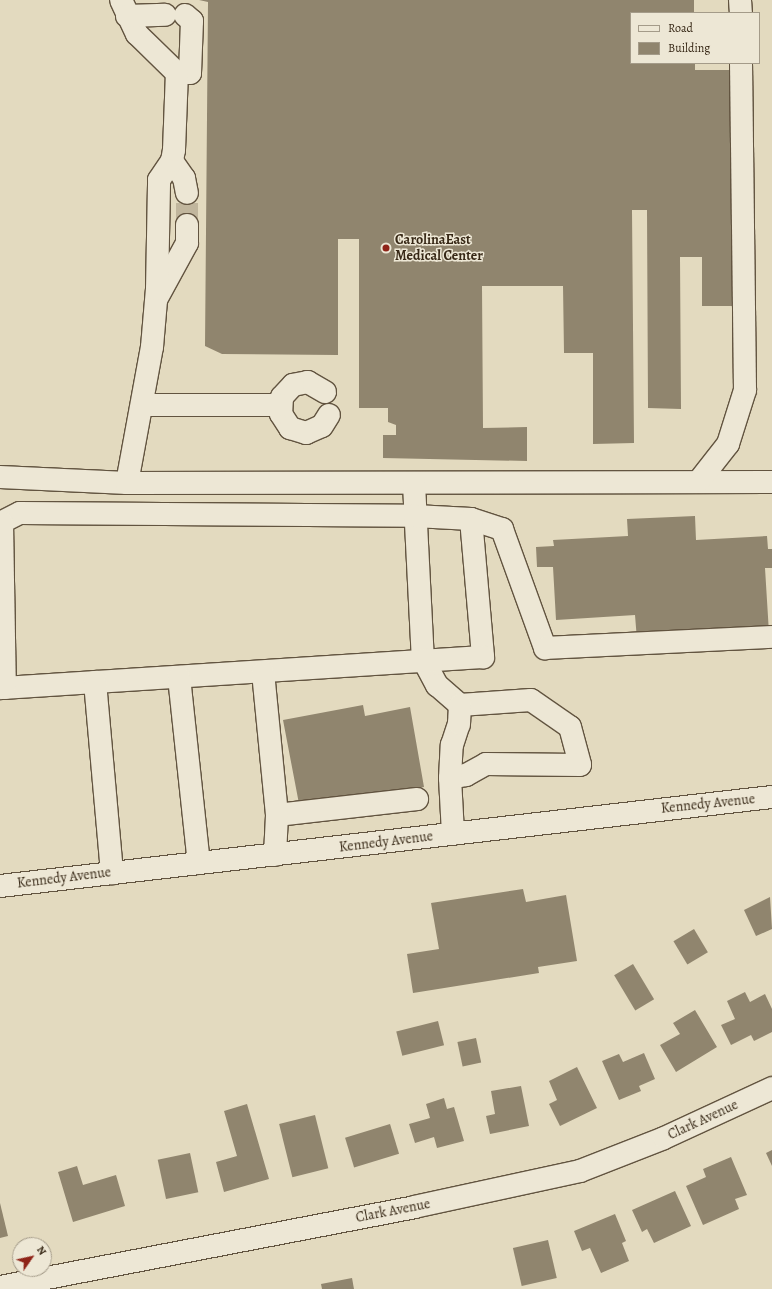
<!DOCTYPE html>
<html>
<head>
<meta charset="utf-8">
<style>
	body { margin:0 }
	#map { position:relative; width:772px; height:1289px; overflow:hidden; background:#e3dabf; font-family:Alegreya,serif }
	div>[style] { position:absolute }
	.building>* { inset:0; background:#90856e; transform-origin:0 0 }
	.minor-tunnel>* { height:22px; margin-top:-11px; transform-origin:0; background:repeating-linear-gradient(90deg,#c1b69d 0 22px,transparent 0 33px) }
	.roads { filter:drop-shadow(1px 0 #625440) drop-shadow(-1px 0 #625440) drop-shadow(0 1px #625440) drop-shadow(0 -1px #625440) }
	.minor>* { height:22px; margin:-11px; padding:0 11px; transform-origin:11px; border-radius:11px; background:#ede7d5 }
	.dots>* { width:11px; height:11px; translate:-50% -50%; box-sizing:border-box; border:2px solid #ede7d5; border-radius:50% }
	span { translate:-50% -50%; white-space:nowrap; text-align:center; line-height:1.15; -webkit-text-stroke:3px #ede7d5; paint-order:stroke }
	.poi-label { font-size:14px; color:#372816; font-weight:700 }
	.left { translate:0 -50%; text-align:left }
	.street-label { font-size:14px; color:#372816 }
	.legend { position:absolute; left:630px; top:12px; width:130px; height:52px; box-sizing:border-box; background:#ede7d5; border:1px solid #a49b89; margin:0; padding:5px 7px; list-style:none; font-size:12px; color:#372816 }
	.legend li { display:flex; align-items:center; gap:8px; height:20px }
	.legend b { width:20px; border:1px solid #a49b89 }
	.north { position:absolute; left:12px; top:1237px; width:40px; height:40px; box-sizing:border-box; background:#ede7d5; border:1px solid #a49b89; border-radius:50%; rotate:56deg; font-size:11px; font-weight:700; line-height:16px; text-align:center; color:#372816 }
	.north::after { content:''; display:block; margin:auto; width:14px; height:18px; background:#8f2418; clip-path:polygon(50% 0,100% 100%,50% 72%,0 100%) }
</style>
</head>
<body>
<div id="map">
	<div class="building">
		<div style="clip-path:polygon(199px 0,694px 0,694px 13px,631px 13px,631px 63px,695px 63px,695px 70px,732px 70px,733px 306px,702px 306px,702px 257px,680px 257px,681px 409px,648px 408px,647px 210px,632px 210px,634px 443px,593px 444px,593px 353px,564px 353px,563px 286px,482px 286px,483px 428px,527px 427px,527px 461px,383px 458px,383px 435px,396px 435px,396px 425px,388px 422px,388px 408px,359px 408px,359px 239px,338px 239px,338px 355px,222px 354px,205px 346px,208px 2px)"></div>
		<div style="clip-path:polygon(695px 516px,696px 540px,767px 536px,768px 549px,772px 549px,772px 568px,765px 568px,769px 633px,637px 640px,635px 615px,556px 620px,553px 567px,537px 567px,536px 547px,554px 546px,553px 540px,628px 536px,627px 519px)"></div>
		<div style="clip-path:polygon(363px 705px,365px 716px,410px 707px,424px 787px,300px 809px,283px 720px)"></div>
		<div style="clip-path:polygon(523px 889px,526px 902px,566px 895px,577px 961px,538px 967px,539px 973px,413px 993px,407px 954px,439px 949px,431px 903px)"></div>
		<div style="clip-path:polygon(770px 897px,772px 929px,756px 936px,744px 910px)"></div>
		<div style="left:694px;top:929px;width:27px;height:24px;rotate:59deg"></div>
		<div style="left:633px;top:964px;width:41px;height:22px;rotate:59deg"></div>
		<div style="clip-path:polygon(745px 992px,750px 1002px,765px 994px,772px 1009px,772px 1032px,754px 1041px,751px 1035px,731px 1045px,721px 1025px,735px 1019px,727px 1001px)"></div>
		<div style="clip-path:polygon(695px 1010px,717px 1047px,676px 1072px,660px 1045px,680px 1034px,673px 1023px)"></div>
		<div style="left:438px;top:1021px;width:25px;height:43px;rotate:76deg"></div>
		<div style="left:476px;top:1038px;width:25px;height:19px;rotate:78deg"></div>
		<div style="clip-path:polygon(644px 1053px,655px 1079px,639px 1086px,641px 1091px,619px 1100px,602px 1061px,619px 1054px,623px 1062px)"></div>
		<div style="clip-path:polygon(577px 1067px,597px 1108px,560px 1126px,549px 1104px,557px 1100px,549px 1081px)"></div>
		<div style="clip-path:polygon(521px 1086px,529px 1126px,490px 1134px,486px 1116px,495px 1114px,491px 1091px)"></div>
		<div style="clip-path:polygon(444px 1098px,447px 1109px,454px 1107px,464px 1141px,437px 1148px,434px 1137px,415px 1143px,409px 1124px,430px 1118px,426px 1104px)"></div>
		<div style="clip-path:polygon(247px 1104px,269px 1179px,224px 1192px,216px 1162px,237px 1156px,224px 1111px)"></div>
		<div style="left:315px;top:1115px;width:55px;height:37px;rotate:76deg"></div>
		<div style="left:390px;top:1124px;width:31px;height:47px;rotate:73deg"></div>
		<div style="clip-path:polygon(772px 1150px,772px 1166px,766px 1153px)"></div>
		<div style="left:190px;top:1153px;width:40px;height:33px;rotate:78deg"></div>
		<div style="clip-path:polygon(731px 1157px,747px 1195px,735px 1199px,739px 1209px,703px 1225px,686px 1186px,706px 1177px,703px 1169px)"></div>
		<div style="clip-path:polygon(77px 1166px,83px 1185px,116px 1175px,125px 1206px,73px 1222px,58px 1172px)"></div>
		<div style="clip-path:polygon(675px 1191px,691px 1226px,654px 1243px,647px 1229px,642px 1232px,632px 1210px)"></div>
		<div style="clip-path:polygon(0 1203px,8px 1236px,0 1238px)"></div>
		<div style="clip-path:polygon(615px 1214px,626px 1241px,622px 1243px,629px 1261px,601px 1273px,590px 1248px,582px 1251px,574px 1231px)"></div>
		<div style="left:548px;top:1240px;width:39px;height:36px;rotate:77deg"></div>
		<div style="clip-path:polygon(352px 1278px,354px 1289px,322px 1289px,321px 1284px)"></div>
	</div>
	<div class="minor-tunnel">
		<div style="left:187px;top:225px;width:32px;rotate:-90deg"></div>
	</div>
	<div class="roads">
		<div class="minor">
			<div style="left:121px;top:0;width:38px;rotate:65deg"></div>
			<div style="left:137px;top:34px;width:56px;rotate:44.3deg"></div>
			<div style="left:177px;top:73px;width:13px"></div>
			<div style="left:190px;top:73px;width:52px;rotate:-87.8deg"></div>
			<div style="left:192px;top:21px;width:9px;rotate:-139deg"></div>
			<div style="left:740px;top:0;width:13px;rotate:86deg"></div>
			<div style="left:127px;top:16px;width:38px;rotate:-2deg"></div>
			<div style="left:172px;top:161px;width:21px;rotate:55deg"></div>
			<div style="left:184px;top:178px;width:15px;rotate:79deg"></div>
			<div style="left:157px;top:298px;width:63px;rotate:-61.4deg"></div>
			<div style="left:187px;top:243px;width:18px;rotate:-90deg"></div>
			<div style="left:325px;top:392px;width:20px;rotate:-150deg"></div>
			<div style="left:308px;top:382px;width:15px;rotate:169deg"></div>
			<div style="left:293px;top:385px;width:16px;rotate:133deg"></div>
			<div style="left:282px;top:397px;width:17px;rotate:93deg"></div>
			<div style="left:281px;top:414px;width:17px;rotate:57deg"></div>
			<div style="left:290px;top:428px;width:17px;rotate:17deg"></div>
			<div style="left:306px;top:433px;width:17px;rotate:-24deg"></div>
			<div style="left:322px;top:426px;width:13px;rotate:-58deg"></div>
			<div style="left:143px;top:405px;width:137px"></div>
			<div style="left:0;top:477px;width:127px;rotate:2.7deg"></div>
			<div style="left:127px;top:483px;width:645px;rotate:-0.09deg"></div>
			<div style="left:699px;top:481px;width:47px;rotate:-51.9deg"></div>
			<div style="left:728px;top:444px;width:57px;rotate:-72.5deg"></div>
			<div style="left:745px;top:390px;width:327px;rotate:-90.7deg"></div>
			<div style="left:127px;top:483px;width:138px;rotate:-79.6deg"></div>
			<div style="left:152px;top:347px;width:58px;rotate:-85.1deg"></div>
			<div style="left:157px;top:289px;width:109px;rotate:-88.9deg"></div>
			<div style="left:159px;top:180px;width:23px;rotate:-56deg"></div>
			<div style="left:172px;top:161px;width:11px;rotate:-80deg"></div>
			<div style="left:174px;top:150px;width:77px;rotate:-87.8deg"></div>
			<div style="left:414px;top:484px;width:175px;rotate:87.1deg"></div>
			<div style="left:423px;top:659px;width:30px;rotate:62deg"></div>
			<div style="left:437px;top:685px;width:30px;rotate:41deg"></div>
			<div style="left:460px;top:705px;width:71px;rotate:-4deg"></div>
			<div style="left:531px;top:700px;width:47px;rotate:34.7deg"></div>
			<div style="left:570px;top:727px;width:39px;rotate:75deg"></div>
			<div style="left:580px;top:765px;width:94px;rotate:-179.4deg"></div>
			<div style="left:486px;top:764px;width:23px;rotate:151deg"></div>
			<div style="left:466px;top:775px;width:16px;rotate:169deg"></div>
			<div style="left:450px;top:778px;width:56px;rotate:86.9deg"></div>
			<div style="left:471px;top:519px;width:33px;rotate:18deg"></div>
			<div style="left:502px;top:529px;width:127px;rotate:70.1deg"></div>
			<div style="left:545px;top:648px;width:227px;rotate:-2.8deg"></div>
			<div style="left:0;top:523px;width:22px;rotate:-27deg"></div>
			<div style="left:20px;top:513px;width:395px;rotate:0.4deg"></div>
			<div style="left:415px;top:516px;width:56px;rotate:3.1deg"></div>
			<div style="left:471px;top:519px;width:139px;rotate:85deg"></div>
			<div style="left:483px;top:657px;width:484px;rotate:176.3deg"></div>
			<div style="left:2px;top:523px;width:165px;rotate:89deg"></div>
			<div style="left:263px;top:672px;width:144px;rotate:84.4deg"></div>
			<div style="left:277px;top:815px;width:141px;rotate:-6.5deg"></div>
			<div style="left:179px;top:677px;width:187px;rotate:83.9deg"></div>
			<div style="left:95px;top:682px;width:192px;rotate:84.9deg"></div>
			<div style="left:450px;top:778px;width:33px;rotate:-87deg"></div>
			<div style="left:452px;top:745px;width:22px;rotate:-72deg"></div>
			<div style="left:459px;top:724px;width:19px;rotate:-87deg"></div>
			<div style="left:275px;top:855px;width:40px;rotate:-87.1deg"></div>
			<div style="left:0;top:886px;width:777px;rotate:-6.58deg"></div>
			<div style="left:0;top:1287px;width:422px;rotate:-10.9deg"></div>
			<div style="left:414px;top:1207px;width:170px;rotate:-12.2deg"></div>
			<div style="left:580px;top:1171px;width:90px;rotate:-21.4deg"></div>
			<div style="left:664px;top:1138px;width:119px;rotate:-24.8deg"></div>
		</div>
	</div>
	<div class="dots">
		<div style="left:386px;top:248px;background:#8f2418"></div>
	</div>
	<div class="poi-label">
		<span class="left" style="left:395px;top:248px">CarolinaEast<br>Medical Center</span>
	</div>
	<div class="street-label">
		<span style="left:708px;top:804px;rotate:-6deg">Kennedy Avenue</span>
		<span style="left:386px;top:842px;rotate:-7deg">Kennedy Avenue</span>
		<span style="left:64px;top:878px;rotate:-7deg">Kennedy Avenue</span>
		<span style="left:703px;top:1120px;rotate:-25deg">Clark Avenue</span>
		<span style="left:393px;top:1211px;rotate:-11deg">Clark Avenue</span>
	</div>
	<ul class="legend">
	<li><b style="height:5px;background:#ede7d5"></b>Road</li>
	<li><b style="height:11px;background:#90856e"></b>Building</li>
	</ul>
	<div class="north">N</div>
</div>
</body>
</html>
